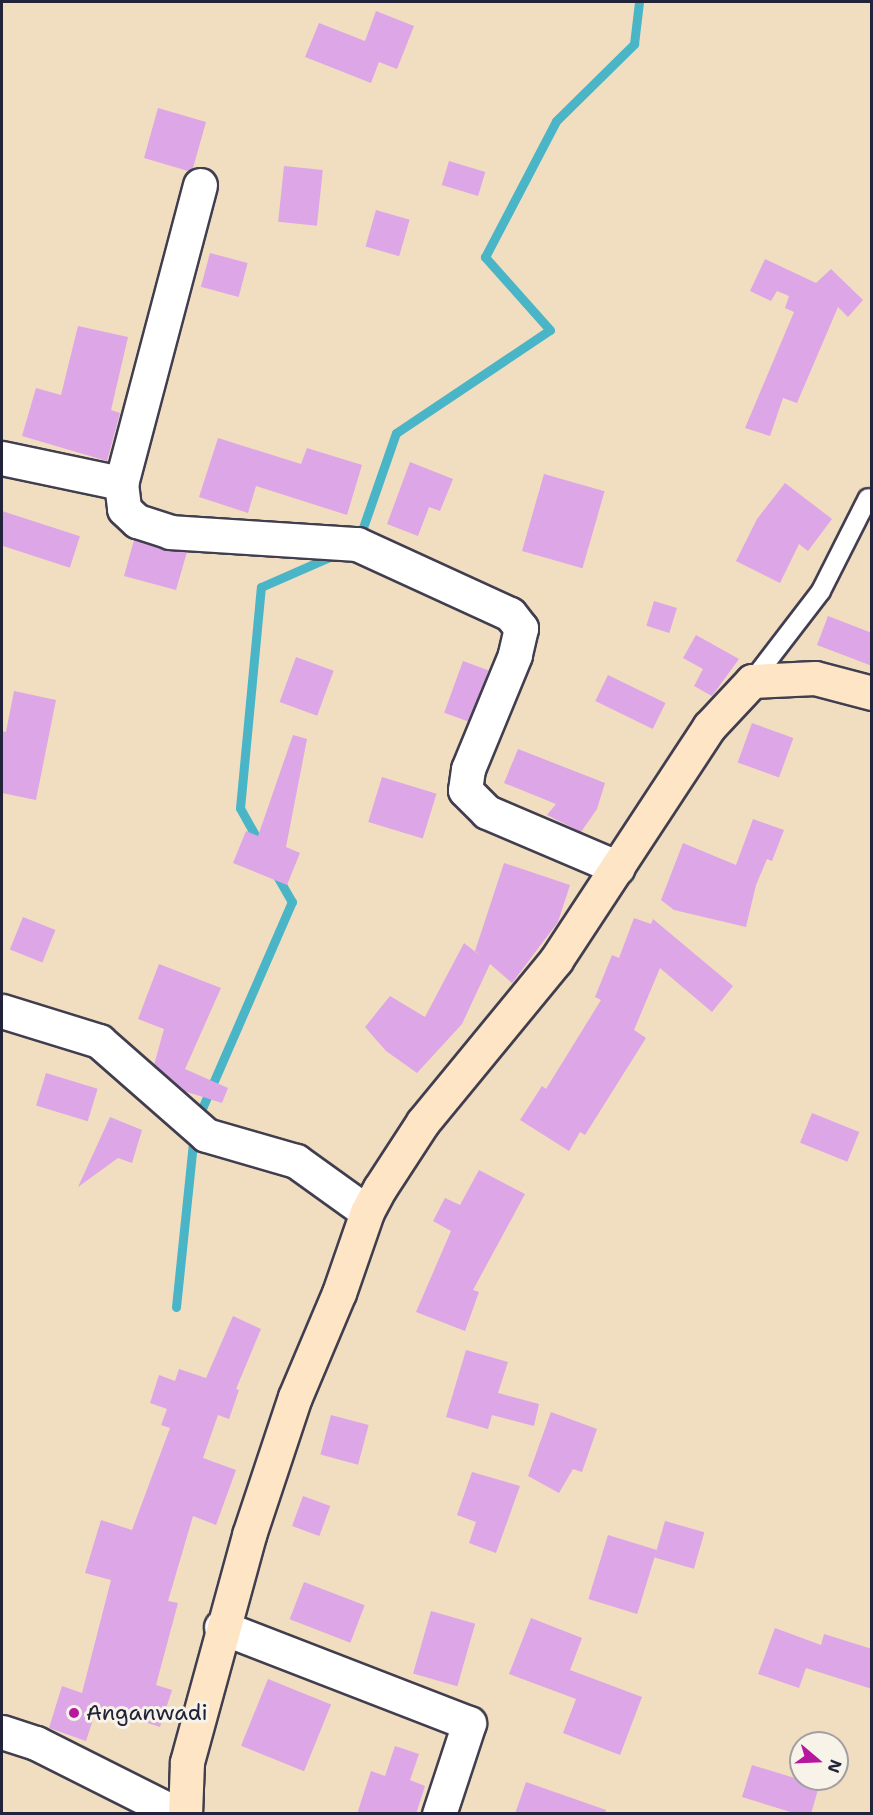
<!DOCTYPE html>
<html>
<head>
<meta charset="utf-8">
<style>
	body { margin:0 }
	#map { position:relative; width:873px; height:1815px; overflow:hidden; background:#f1dec0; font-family:"Shantell Sans",sans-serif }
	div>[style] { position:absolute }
	.stream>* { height:9px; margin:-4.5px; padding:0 4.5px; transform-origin:4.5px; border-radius:4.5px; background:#49b5c6 }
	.building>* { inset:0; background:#dca6e7; transform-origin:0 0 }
	.roads { filter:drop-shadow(2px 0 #413e4f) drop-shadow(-2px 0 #413e4f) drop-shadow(0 2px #413e4f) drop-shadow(0 -2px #413e4f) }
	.service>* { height:18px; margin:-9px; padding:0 9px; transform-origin:9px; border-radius:9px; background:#fff }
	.minor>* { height:33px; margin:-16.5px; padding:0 16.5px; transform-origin:16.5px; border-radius:16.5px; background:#fff }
	.secondary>* { height:33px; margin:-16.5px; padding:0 16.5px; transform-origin:16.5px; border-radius:16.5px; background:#fde5c5 }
	.dots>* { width:16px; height:16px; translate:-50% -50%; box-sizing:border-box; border:3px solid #f7f3e8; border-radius:50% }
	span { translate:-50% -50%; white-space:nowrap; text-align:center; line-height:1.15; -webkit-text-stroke:6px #f7f3e8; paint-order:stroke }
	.poi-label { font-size:22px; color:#22223b }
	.left { translate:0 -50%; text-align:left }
	.frame { position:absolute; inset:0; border:3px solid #22223b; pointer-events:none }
	.north { position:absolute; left:789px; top:1731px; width:60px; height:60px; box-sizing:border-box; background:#f7f3e8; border:2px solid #a29fa3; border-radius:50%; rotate:109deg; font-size:16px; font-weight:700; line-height:24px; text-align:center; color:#22223b }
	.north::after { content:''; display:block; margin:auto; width:21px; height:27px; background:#b5179e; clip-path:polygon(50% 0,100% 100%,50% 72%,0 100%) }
</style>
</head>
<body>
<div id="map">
	<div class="stream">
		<div style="left:359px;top:539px;width:112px;rotate:-70.8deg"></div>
		<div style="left:396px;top:433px;width:185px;rotate:-33.8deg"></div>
		<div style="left:550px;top:330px;width:98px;rotate:-131.7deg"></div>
		<div style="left:485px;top:257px;width:153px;rotate:-62.4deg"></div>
		<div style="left:556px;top:121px;width:110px;rotate:-44.6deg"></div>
		<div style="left:634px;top:44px;width:42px;rotate:-83.2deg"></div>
		<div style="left:260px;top:844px;width:41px;rotate:-119.1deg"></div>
		<div style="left:240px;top:808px;width:222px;rotate:-84.6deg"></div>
		<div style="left:261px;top:587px;width:82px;rotate:-23.7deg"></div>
		<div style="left:197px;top:1120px;width:238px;rotate:-66.5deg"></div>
		<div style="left:292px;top:902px;width:34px;rotate:-120deg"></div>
		<div style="left:176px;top:1307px;width:175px;rotate:-84.1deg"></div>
	</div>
	<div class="building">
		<div style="clip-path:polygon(376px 11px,414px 26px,397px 69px,379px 62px,371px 83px,305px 57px,319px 23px,365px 41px)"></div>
		<div style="clip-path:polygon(158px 108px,206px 122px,193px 168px,188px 171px,144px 158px)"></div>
		<div style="left:449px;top:161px;width:38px;height:25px;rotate:17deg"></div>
		<div style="left:284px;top:166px;width:39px;height:56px;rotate:6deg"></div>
		<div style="left:376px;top:210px;width:35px;height:38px;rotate:16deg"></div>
		<div style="left:210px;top:253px;width:39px;height:35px;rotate:15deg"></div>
		<div style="clip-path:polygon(765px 259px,816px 283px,831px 269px,863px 300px,848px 317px,838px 307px,797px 403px,783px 398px,770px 436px,745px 428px,794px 312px,785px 308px,789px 296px,777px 291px,771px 301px,750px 291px)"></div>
		<div style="clip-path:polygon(78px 326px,128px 337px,111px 410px,120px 413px,107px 461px,22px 436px,36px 388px,61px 395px)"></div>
		<div style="clip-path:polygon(218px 438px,301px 464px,307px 448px,362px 465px,347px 515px,256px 486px,248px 513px,199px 497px)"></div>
		<div style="clip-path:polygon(410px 462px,453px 479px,440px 511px,429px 507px,418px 536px,387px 524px)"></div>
		<div style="left:544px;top:474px;width:63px;height:80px;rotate:16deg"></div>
		<div style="clip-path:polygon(785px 483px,832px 519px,808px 551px,799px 544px,780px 583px,736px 561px,757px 519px)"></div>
		<div style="left:2px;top:511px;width:82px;height:33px;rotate:18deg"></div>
		<div style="clip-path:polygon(134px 540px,164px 550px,187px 552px,176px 590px,124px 576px)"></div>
		<div style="left:654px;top:601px;width:24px;height:26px;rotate:17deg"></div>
		<div style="clip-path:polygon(828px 616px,872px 633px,872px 666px,817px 645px)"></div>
		<div style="clip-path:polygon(696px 635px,739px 659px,712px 696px,694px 686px,703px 669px,683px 658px)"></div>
		<div style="left:296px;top:657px;width:40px;height:48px;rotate:20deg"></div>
		<div style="left:463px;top:661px;width:27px;height:55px;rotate:20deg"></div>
		<div style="left:608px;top:675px;width:64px;height:29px;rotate:26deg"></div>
		<div style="clip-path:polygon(14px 691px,56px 700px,36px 800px,2px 793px,2px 731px,6px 732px)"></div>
		<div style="left:752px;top:723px;width:44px;height:42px;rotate:20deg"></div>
		<div style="clip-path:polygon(293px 735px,307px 739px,286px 847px,300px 853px,287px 885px,233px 863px,246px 831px,258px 836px)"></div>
		<div style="clip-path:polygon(518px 749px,605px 783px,597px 809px,581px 832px,547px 815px,556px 804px,504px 783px)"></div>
		<div style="left:382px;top:777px;width:57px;height:47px;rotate:17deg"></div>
		<div style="clip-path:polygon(753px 819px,784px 830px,772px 861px,767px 859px,756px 885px,746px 927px,674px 910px,661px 900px,683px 843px,736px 865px)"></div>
		<div style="clip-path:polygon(504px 863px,570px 885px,558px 922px,512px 983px,490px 964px,462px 1024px,417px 1073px,386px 1051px,365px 1027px,390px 996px,425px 1017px,464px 943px,482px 957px,475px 951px)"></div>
		<div style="left:23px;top:917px;width:35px;height:35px;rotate:22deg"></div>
		<div style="clip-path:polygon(634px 918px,651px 924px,653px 919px,733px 986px,712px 1012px,660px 968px,634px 1030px,646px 1038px,585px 1135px,580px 1132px,569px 1151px,520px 1120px,542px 1086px,546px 1089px,601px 1000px,595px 997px,612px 955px,619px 958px)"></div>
		<div style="clip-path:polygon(159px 964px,221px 988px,185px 1069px,228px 1088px,222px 1103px,184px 1091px,154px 1065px,164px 1029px,138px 1019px)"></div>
		<div style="left:46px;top:1073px;width:54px;height:34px;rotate:17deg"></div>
		<div style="left:812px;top:1113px;width:51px;height:32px;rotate:22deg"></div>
		<div style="clip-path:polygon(110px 1117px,142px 1130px,132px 1163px,118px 1158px,78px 1187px)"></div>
		<div style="clip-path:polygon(479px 1170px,525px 1194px,473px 1290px,479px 1292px,465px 1331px,416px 1312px,451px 1231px,433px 1221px,445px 1198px,460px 1205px)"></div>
		<div style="clip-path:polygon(233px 1316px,261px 1329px,236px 1389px,239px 1390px,229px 1419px,218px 1415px,203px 1458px,236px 1470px,216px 1525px,193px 1516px,168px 1601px,178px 1603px,156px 1685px,172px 1690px,160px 1727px,97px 1707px,86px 1741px,49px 1728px,62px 1686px,82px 1693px,111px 1580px,85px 1573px,101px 1520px,132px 1530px,170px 1428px,161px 1425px,167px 1409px,150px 1403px,159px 1375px,175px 1381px,179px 1369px,206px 1378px)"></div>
		<div style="clip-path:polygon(466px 1350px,508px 1362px,498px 1393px,539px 1404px,534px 1426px,492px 1415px,488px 1429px,446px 1417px)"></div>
		<div style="clip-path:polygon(551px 1412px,597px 1429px,582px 1472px,573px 1469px,559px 1493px,528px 1476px)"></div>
		<div style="left:331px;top:1415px;width:39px;height:41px;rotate:15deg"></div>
		<div style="clip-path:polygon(472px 1472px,520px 1486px,496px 1553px,469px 1543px,476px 1522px,457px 1515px)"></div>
		<div style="left:303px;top:1496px;width:29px;height:32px;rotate:20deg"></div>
		<div style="left:665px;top:1521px;width:41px;height:38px;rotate:16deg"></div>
		<div style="left:608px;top:1535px;width:51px;height:67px;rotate:17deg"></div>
		<div style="left:304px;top:1582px;width:65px;height:40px;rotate:21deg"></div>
		<div style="left:431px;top:1611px;width:46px;height:65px;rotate:16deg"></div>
		<div style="clip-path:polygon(531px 1618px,582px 1638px,570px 1670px,642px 1697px,620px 1755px,563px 1733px,576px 1699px,509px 1674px)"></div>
		<div style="clip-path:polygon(775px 1628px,821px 1645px,824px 1634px,872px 1649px,872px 1689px,806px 1668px,799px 1688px,758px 1674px)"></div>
		<div style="left:268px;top:1679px;width:68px;height:72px;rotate:22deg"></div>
		<div style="clip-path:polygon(395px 1746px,419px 1754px,410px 1780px,425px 1786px,416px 1814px,357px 1814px,371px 1771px,385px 1776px)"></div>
		<div style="clip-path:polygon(752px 1765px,798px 1779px,821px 1779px,811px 1814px,797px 1814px,742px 1797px)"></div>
		<div style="clip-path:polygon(526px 1782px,606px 1810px,605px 1814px,515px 1814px)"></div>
	</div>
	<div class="roads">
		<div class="service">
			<div style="left:752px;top:681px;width:113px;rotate:-52.5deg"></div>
			<div style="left:821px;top:591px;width:104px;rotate:-63.2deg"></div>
		</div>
		<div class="minor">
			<div style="left:200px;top:185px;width:308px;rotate:104.8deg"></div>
			<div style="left:121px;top:483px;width:26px;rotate:83deg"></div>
			<div style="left:124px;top:509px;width:18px;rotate:43deg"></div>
			<div style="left:137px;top:521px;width:35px;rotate:18deg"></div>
			<div style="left:170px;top:532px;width:187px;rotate:3.7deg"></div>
			<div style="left:357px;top:544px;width:168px;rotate:24.6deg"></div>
			<div style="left:510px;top:614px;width:18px;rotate:52deg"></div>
			<div style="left:521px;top:628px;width:28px;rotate:103deg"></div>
			<div style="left:515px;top:655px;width:123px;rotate:112.4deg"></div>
			<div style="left:468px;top:769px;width:21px;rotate:98deg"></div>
			<div style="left:465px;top:790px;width:31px;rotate:45deg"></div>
			<div style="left:487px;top:812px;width:142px;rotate:23.1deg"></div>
			<div style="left:2px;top:458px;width:122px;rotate:11.9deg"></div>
			<div style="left:2px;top:1011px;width:102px;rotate:17.2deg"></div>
			<div style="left:99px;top:1041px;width:142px;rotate:41.3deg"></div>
			<div style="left:206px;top:1135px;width:94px;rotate:16.1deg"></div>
			<div style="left:296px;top:1161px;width:87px;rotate:35.7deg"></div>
			<div style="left:221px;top:1627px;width:266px;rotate:21.2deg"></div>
			<div style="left:469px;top:1723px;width:96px;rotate:108.2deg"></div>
			<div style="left:2px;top:1732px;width:36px;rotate:18deg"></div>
			<div style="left:36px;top:1743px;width:158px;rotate:26.7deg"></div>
		</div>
		<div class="secondary">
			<div style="left:185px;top:1814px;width:52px;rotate:-87.8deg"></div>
			<div style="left:187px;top:1762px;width:235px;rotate:-74.7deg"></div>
			<div style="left:249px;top:1535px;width:145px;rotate:-71.6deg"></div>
			<div style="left:295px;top:1397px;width:113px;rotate:-67.1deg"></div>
			<div style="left:339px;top:1293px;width:86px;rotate:-70.9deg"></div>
			<div style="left:367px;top:1212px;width:27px;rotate:-62deg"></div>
			<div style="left:380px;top:1188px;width:79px;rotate:-56.9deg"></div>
			<div style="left:423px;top:1122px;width:210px;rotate:-50.6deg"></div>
			<div style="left:556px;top:960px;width:279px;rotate:-56.7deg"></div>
			<div style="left:709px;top:727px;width:63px;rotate:-46.9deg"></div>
			<div style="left:752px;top:681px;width:63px;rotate:-2.7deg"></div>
			<div style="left:815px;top:678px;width:59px;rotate:14.7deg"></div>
		</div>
	</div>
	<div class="dots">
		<div style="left:74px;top:1713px;background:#b5179e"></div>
	</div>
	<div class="poi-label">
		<span class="left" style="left:86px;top:1713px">Anganwadi</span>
	</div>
	<div class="frame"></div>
	<div class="north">N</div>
</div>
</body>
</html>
